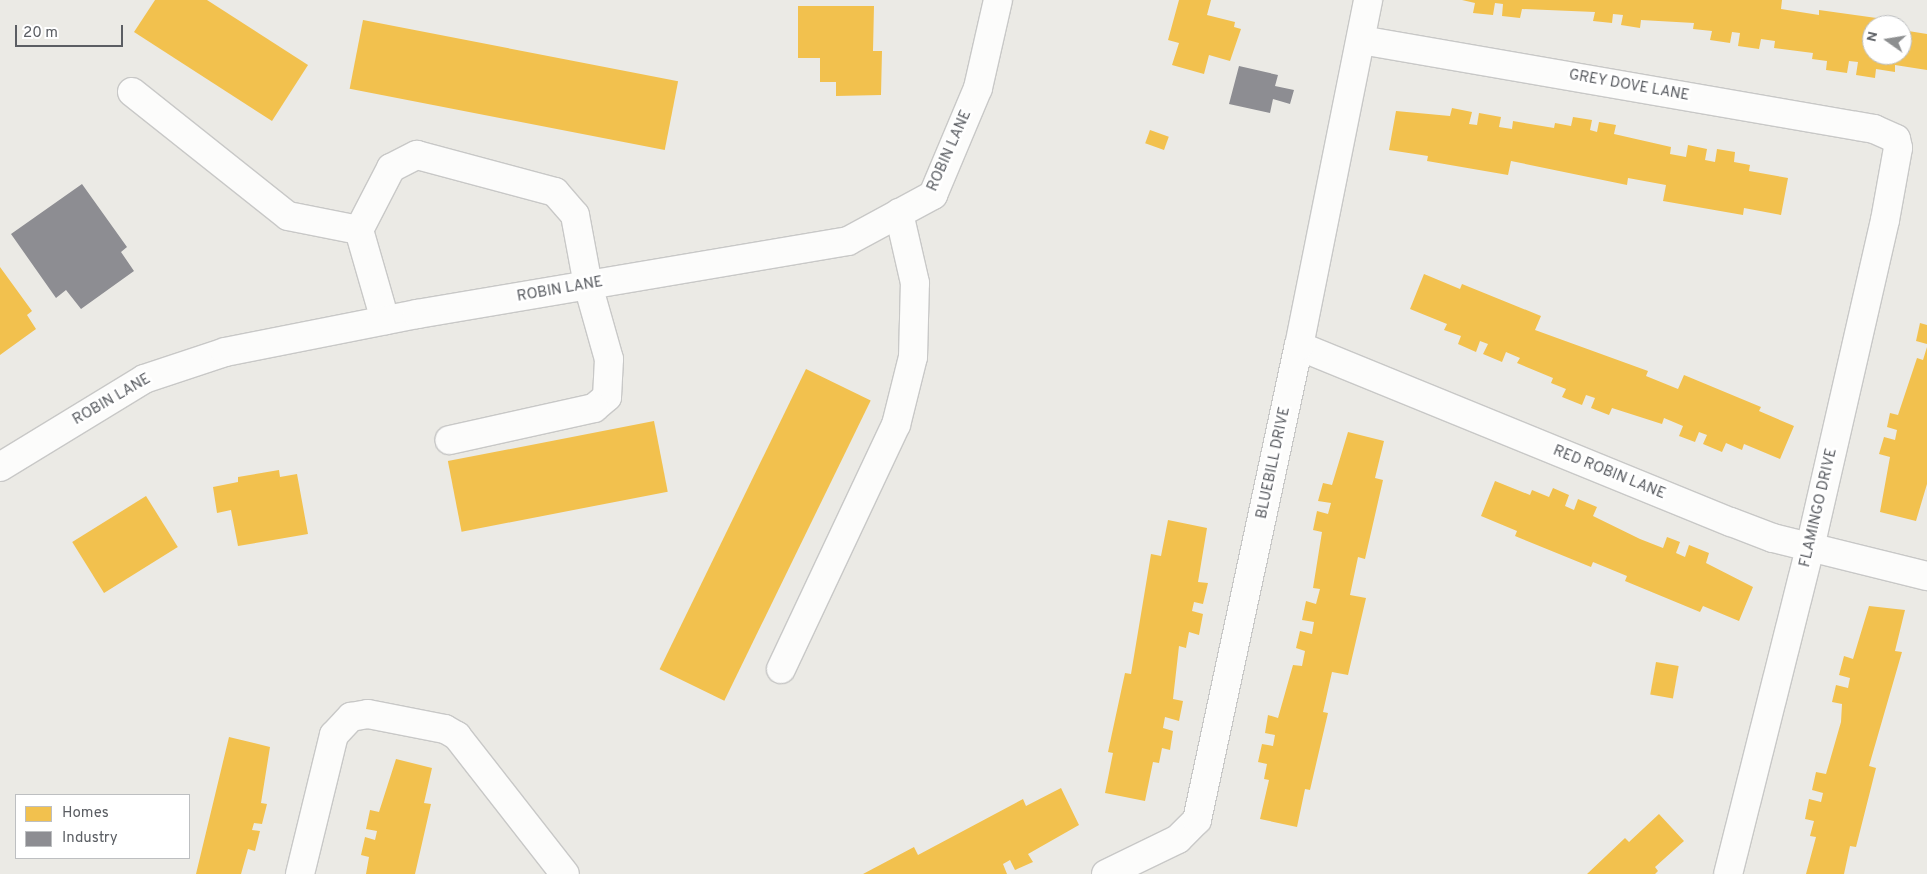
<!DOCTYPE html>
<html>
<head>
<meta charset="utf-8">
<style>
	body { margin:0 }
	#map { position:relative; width:1927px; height:874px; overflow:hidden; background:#ebeae5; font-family:Overpass,sans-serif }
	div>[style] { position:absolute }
	.homes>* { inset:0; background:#f2c14e; transform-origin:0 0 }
	.industry>* { inset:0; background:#8d8d92 }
	.roads { filter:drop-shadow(1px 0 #c8c8c7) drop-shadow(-1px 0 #c8c8c7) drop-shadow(0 1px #c8c8c7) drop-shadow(0 -1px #c8c8c7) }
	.minor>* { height:28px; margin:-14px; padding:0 14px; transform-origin:14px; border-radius:14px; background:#fcfcfb }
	span { translate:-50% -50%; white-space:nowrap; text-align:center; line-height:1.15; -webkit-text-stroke:5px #fff; paint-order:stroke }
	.street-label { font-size:15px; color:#5b5e63 }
	.legend { position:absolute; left:15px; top:794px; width:175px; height:65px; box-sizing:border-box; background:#fff; border:1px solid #bdbfc1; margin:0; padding:6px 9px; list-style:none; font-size:15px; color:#5b5e63 }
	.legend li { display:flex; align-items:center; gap:10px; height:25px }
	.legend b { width:25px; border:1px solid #bdbfc1 }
	.north { position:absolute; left:1862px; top:15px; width:50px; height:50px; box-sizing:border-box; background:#fff; border:1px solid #bdbfc1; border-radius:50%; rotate:283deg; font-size:14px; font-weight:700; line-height:20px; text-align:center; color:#5b5e63 }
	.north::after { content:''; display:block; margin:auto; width:18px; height:22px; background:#8d8f90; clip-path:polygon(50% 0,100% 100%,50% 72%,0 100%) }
	.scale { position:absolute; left:15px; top:25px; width:108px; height:22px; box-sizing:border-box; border:2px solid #5b5e63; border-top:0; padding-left:6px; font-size:15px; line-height:18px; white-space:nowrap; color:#5b5e63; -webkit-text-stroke:4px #fff; paint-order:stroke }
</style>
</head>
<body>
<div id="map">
	<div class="homes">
		<div style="clip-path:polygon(155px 0,207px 0,308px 65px,272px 121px,134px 32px)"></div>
		<div style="clip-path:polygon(1179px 0,1211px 0,1207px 15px,1235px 22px,1234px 27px,1241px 29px,1230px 61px,1209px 55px,1204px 74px,1172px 65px,1179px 43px,1168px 40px)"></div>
		<div style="clip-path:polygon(1462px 0,1782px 0,1781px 9px,1819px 15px,1819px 10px,1898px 21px,1898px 25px,1872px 25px,1872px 55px,1902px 55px,1902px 30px,1927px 34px,1927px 70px,1895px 65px,1895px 72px,1876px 69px,1875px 78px,1856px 75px,1858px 62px,1849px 61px,1847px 73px,1826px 70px,1827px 61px,1812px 59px,1813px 53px,1774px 48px,1775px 41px,1761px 39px,1759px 49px,1738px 46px,1740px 33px,1732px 32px,1730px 43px,1710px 40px,1712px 31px,1693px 29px,1694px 23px,1641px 20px,1640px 28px,1621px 25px,1623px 15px,1613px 14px,1612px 23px,1593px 21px,1595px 12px,1522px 9px,1520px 18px,1502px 16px,1503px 4px,1495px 3px,1493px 15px,1473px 13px,1475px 3px)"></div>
		<div style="clip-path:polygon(798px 6px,874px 6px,873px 51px,882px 51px,881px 95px,836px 96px,836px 82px,820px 82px,820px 58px,798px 58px)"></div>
		<div style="left:363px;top:20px;width:321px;height:70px;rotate:11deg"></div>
		<div style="clip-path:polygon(1452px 108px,1472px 112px,1469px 124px,1477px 125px,1479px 113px,1501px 117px,1499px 127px,1512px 129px,1513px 121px,1554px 128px,1555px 123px,1571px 126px,1573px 117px,1592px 120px,1590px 130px,1597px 132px,1599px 122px,1616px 125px,1614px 134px,1671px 147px,1670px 154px,1686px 157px,1688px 145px,1707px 149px,1705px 160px,1715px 162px,1717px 149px,1735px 152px,1734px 162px,1750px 165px,1749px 171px,1788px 178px,1781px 215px,1744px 208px,1743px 215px,1663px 201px,1666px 185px,1628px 178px,1627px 185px,1511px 161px,1508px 175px,1427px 161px,1428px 156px,1389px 150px,1396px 111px,1450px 116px)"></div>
		<div style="left:1150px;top:130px;width:20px;height:14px;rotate:20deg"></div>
		<div style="clip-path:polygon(0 267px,32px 311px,27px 315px,36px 329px,0 355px)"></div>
		<div style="clip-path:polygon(1424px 274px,1460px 289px,1462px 284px,1541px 316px,1535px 330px,1648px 371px,1646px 376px,1678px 389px,1684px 375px,1761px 407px,1759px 411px,1794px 426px,1780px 459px,1744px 444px,1742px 450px,1726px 443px,1722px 452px,1703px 444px,1707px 435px,1699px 432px,1695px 442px,1679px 436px,1683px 426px,1664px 418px,1662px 424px,1612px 408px,1609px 415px,1591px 408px,1595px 398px,1586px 395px,1582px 405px,1562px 397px,1566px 389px,1551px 383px,1553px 378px,1517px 363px,1520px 358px,1506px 352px,1502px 362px,1483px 354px,1488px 344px,1480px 341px,1476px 352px,1458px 344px,1461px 336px,1444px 330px,1447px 324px,1410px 309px)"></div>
		<div style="clip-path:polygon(1920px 323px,1927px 325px,1927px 344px,1916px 341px)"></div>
		<div style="clip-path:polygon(1927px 347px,1927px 484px,1916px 521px,1880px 512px,1890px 457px,1879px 454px,1884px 437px,1895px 440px,1897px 430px,1887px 427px,1890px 413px,1898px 415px,1917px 358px,1923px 360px)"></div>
		<div style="left:806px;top:369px;width:72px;height:334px;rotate:26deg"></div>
		<div style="left:654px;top:421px;width:72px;height:210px;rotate:79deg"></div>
		<div style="clip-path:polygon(1348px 432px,1384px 441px,1375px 478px,1383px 480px,1365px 559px,1358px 557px,1350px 595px,1366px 598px,1348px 675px,1332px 672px,1323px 712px,1328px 713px,1310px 790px,1305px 789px,1297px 827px,1260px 819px,1269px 780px,1264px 779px,1267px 764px,1258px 762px,1262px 744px,1273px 746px,1275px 735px,1265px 733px,1268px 715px,1278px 718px,1293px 665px,1302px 666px,1305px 651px,1296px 648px,1300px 631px,1312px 634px,1314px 622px,1302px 620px,1306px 601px,1316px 604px,1320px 589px,1313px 588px,1322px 532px,1313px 530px,1317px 511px,1328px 514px,1331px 503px,1318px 501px,1323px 483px,1332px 485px)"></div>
		<div style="clip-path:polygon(279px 470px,280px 477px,297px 474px,308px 534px,238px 546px,231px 510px,217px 513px,213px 487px,238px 482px,238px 477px)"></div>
		<div style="clip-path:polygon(1495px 481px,1530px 495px,1532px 490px,1549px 497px,1553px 488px,1569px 495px,1565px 506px,1574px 510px,1578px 499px,1597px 507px,1593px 516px,1640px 539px,1663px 548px,1667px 537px,1680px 542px,1676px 553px,1685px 557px,1689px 545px,1709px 553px,1706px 563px,1753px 587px,1739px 621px,1703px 606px,1700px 612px,1625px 581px,1627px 576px,1593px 562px,1591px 567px,1515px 536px,1517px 531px,1481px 516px)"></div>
		<div style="left:146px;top:496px;width:60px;height:87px;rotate:58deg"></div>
		<div style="clip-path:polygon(1168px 520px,1207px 528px,1198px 582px,1208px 583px,1203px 604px,1194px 602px,1192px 611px,1203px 614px,1199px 635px,1189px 632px,1186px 648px,1179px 646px,1173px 699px,1183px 701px,1179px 721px,1165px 717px,1163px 728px,1173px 731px,1170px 750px,1162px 748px,1159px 763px,1153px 762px,1145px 801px,1105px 793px,1113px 753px,1108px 752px,1125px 673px,1131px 674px,1151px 554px,1161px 556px)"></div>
		<div style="clip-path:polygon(1869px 606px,1905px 610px,1895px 651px,1902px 652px,1869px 766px,1876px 768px,1856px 847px,1850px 846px,1844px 874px,1806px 874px,1816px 837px,1810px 836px,1814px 821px,1805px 819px,1809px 799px,1821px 802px,1823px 793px,1812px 790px,1816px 772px,1826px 774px,1841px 722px,1842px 704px,1832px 702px,1836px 685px,1848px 688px,1850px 678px,1839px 675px,1844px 656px,1853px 659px)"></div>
		<div style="left:1656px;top:662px;width:23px;height:33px;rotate:10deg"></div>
		<div style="clip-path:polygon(229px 737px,270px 747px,261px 803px,267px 804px,262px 824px,254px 823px,252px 830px,260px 831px,255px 851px,248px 849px,241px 874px,196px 874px)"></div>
		<div style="clip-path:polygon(396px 759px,432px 768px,424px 803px,431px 804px,415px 874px,366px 874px,369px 857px,361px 855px,365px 837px,375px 840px,377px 831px,366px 829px,370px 810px,379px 812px)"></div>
		<div style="clip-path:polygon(1061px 788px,1079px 825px,1028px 854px,1033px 862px,1015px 870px,1010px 860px,1003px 864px,1007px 874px,863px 874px,914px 847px,918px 855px,1023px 799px,1026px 806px)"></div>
		<div style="clip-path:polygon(1659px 814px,1684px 841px,1655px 867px,1658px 871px,1655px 874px,1587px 874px,1625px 838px,1629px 842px)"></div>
	</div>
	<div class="industry">
		<div style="clip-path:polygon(1239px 66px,1278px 75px,1275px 86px,1294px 90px,1290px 104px,1273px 99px,1270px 113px,1229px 104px)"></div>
		<div style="clip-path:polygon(82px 184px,127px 247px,121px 252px,134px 271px,81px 309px,66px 290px,56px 298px,11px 234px)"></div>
	</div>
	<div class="roads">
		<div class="minor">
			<div style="left:1361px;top:40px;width:521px;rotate:9.84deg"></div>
			<div style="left:1874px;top:129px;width:24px;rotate:24deg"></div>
			<div style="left:1896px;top:139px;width:9px;rotate:77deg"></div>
			<div style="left:1898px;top:148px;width:73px;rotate:100.2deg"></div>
			<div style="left:1885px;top:220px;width:336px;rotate:102.9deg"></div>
			<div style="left:1810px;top:548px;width:336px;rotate:104.1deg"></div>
			<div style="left:132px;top:92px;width:199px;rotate:38.5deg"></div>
			<div style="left:288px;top:216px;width:72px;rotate:11.2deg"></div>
			<div style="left:359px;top:230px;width:94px;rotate:73.9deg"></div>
			<div style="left:359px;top:230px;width:70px;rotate:-62.7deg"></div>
			<div style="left:391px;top:168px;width:29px;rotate:-27deg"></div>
			<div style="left:417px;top:155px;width:143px;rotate:15deg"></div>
			<div style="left:555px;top:192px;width:30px;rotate:49deg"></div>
			<div style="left:575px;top:215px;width:71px;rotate:79.5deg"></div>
			<div style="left:588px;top:285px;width:77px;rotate:74.2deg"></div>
			<div style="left:609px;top:359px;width:38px;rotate:93deg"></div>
			<div style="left:607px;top:397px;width:17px;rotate:140deg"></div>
			<div style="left:594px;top:408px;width:148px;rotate:167.5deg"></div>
			<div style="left:1299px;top:346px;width:466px;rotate:22.2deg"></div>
			<div style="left:1731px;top:522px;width:45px;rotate:20.9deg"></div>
			<div style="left:1773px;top:538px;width:159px;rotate:13.9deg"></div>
			<div style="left:0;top:467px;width:169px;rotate:-31.4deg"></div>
			<div style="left:144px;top:379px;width:85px;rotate:-18.4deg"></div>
			<div style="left:225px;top:352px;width:196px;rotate:-11.2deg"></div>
			<div style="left:417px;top:314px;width:437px;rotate:-9.6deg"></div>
			<div style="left:848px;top:241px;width:97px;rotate:-28.4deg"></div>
			<div style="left:933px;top:195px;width:116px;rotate:-67.2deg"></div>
			<div style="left:978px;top:88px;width:90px;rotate:-77.2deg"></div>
			<div style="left:781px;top:669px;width:270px;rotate:-64.8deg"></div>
			<div style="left:896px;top:425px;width:70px;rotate:-76deg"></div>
			<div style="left:913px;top:357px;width:74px;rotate:-88.5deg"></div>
			<div style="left:915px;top:283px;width:72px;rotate:-102.9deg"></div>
			<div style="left:300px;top:874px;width:143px;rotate:-76.3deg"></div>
			<div style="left:334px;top:735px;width:25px;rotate:-47deg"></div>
			<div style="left:351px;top:717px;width:17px;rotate:-10deg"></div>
			<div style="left:368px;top:714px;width:78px;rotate:11deg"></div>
			<div style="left:445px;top:729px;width:14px;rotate:30deg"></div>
			<div style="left:457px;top:736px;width:175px;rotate:52deg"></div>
			<div style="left:1106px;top:874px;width:80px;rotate:-25.9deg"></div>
			<div style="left:1178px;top:839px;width:27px;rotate:-45deg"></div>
			<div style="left:1197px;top:820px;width:485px;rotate:-77.9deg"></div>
			<div style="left:1299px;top:346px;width:353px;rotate:-78.7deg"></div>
		</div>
	</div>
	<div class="street-label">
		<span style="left:1629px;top:86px;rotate:10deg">GREY DOVE LANE</span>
		<span style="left:950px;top:151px;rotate:-66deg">ROBIN LANE</span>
		<span style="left:560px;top:290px;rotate:-10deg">ROBIN LANE</span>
		<span style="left:112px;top:400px;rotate:-30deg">ROBIN LANE</span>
		<span style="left:1274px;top:463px;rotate:-78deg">BLUEBILL DRIVE</span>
		<span style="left:1609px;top:473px;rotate:22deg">RED ROBIN LANE</span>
		<span style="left:1819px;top:508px;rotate:-77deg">FLAMINGO DRIVE</span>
	</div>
	<ul class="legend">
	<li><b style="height:14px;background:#f2c14e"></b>Homes</li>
	<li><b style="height:14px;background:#8d8d92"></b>Industry</li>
	</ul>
	<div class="north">N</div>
	<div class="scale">20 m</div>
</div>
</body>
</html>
